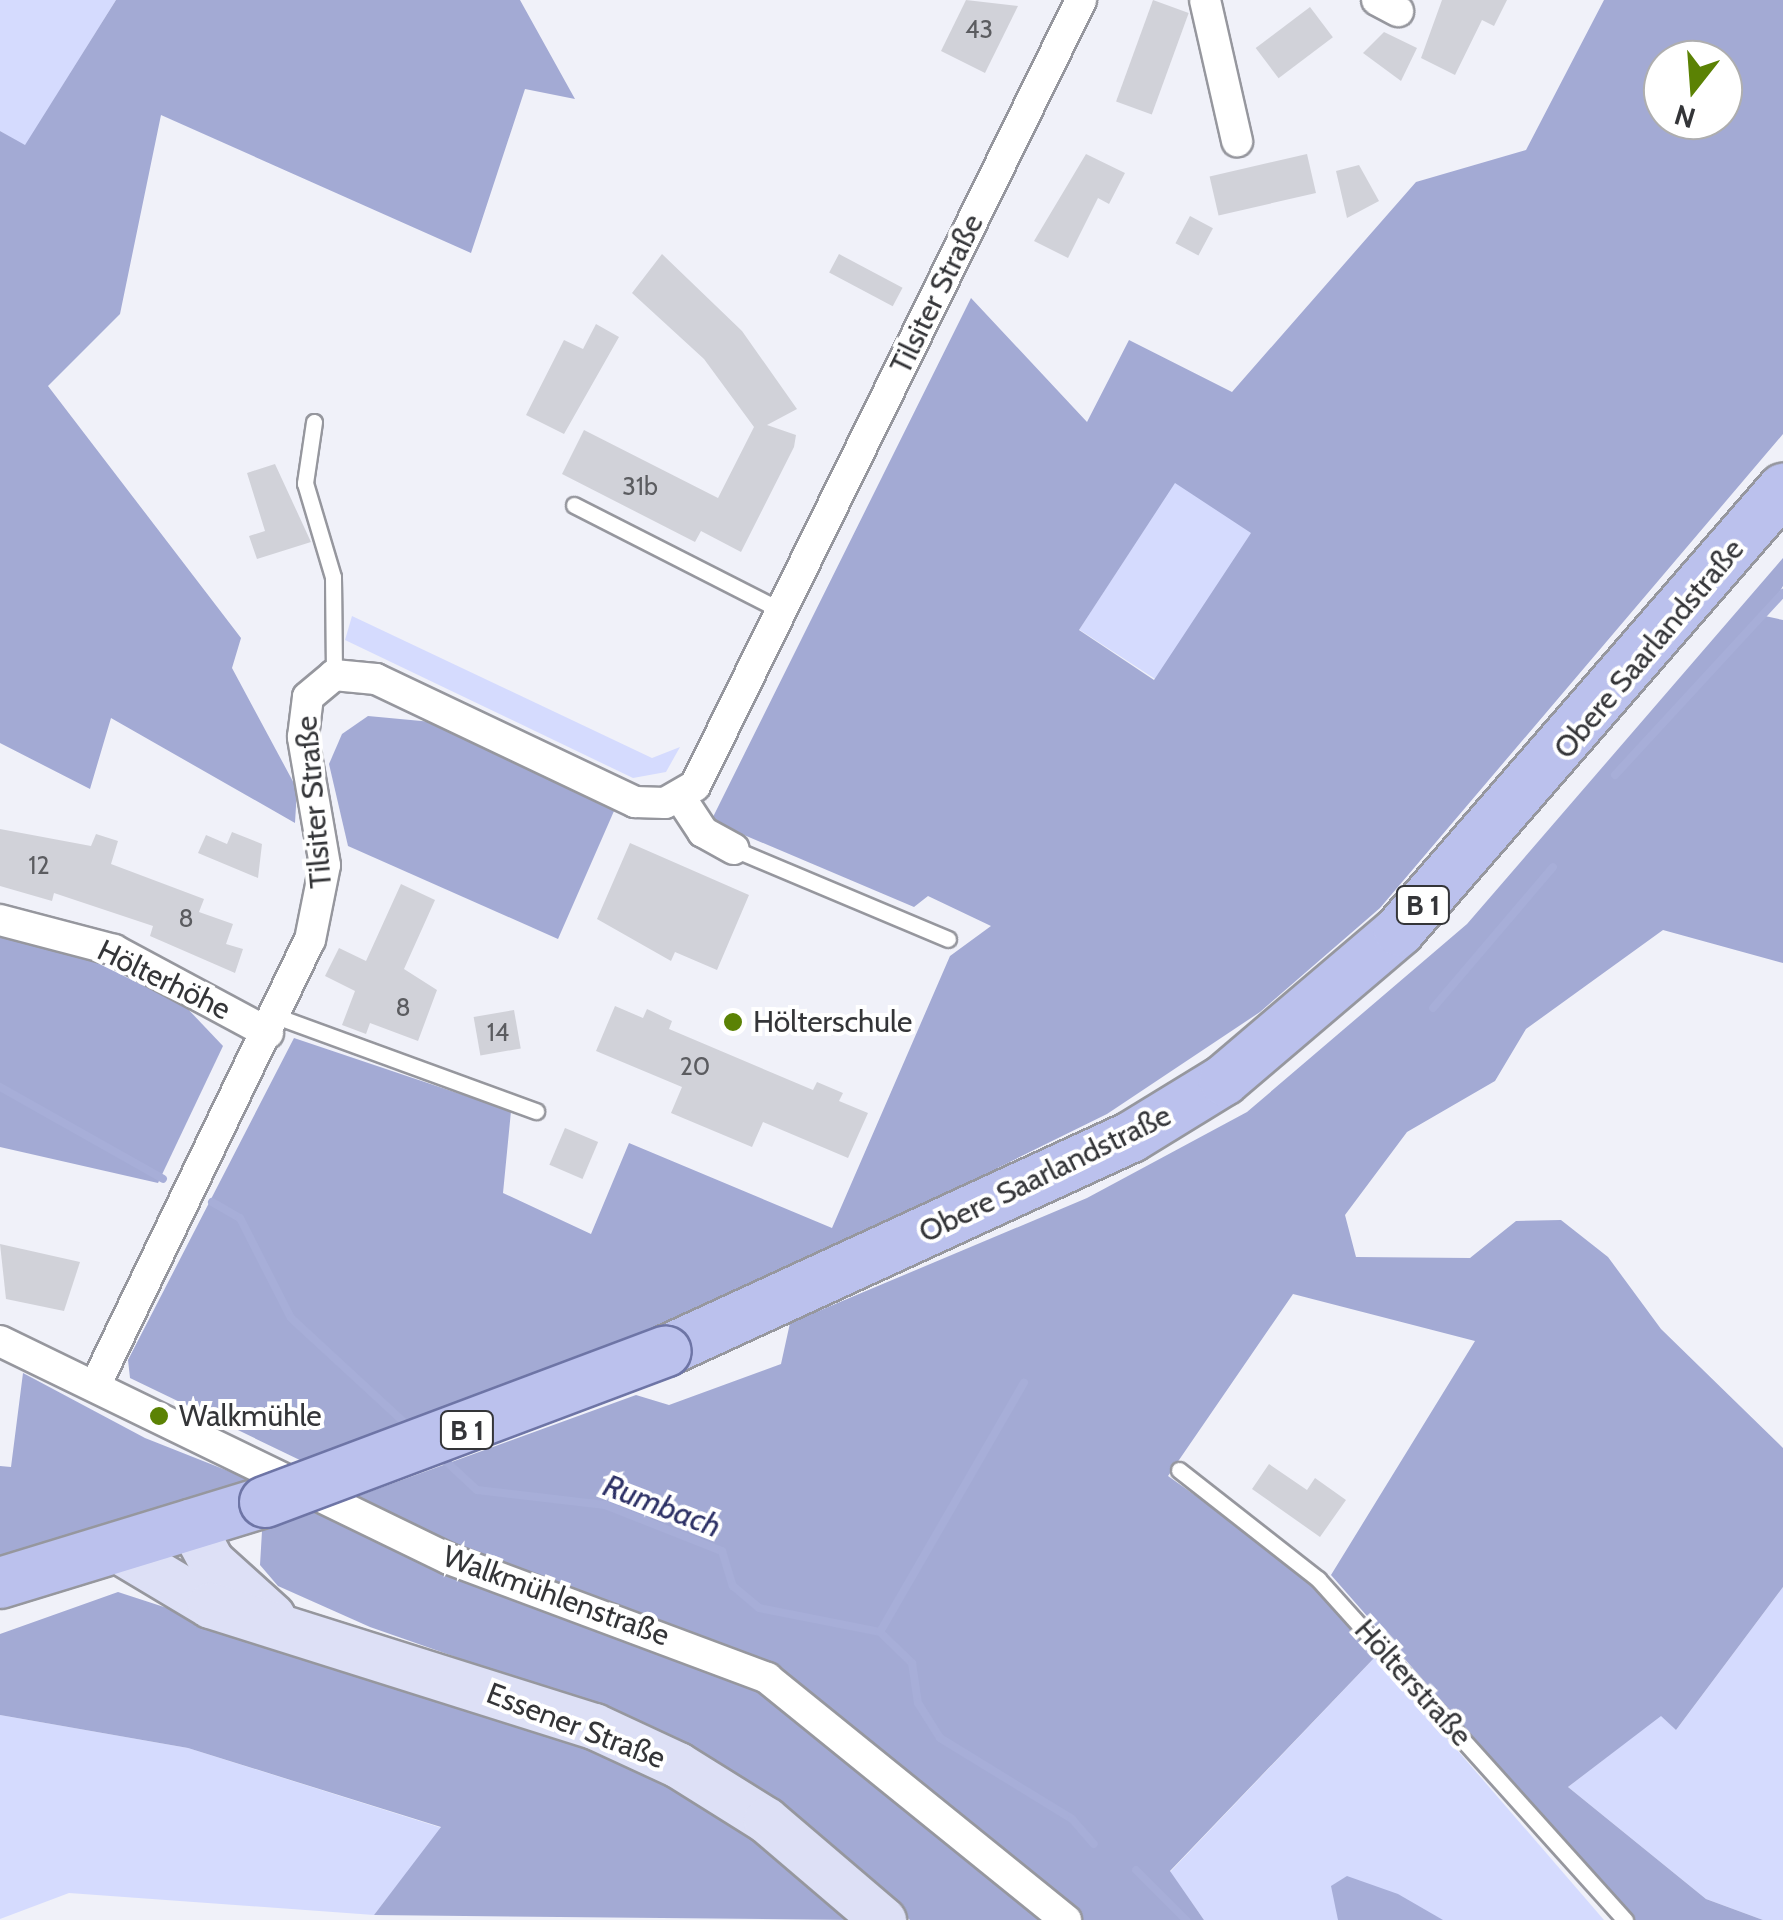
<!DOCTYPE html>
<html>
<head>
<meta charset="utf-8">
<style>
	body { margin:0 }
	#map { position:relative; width:1783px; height:1920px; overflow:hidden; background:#f0f1f9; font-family:Cabin,sans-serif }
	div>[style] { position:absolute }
	.green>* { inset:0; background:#d5dbfe; transform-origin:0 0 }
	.forest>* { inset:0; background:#a3aad4 }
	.water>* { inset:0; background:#a7aed8 }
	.stream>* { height:8px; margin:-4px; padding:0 4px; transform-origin:4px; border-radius:4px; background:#a7aed8 }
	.building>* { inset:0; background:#d1d2d9; transform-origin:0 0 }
	.roads { filter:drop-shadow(2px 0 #96979e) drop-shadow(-2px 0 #96979e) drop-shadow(0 2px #96979e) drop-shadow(0 -2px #96979e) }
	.lane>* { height:15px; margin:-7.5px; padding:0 7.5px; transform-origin:7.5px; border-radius:7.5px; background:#fff }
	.street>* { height:30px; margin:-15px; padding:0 15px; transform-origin:15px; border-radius:15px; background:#fff }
	.secondary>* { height:45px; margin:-22.5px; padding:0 22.5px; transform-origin:22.5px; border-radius:22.5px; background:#dde0f6 }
	.primary>* { height:50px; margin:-25px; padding:0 25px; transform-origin:25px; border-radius:25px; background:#bbc1ed }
	.bridges { filter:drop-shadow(2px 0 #6e75a6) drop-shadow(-2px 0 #6e75a6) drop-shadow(0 2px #6e75a6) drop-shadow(0 -2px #6e75a6) }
	.primary-bridge>* { height:50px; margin:-25px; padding:0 25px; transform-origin:25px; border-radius:25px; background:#bbc1ed }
	.dots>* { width:28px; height:28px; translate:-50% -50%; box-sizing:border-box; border:5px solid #fff; border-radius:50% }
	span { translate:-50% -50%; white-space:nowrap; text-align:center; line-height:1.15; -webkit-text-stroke:8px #fff; paint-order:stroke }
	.number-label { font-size:25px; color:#5b5c60 }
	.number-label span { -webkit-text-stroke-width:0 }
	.shield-label span { padding:2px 8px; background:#fff; border:2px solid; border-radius:8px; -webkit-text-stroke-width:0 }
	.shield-label { font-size:28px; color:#343538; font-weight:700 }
	.street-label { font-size:30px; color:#343538 }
	.poi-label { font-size:30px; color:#343538 }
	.left { translate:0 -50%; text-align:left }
	.water-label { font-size:32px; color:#2d3166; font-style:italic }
	.north { position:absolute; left:1643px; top:40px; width:100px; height:100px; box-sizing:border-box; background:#fff; border:2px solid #aeaeaf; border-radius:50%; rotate:197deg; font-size:28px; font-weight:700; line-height:40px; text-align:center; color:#343538 }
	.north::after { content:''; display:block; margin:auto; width:35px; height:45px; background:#5b8204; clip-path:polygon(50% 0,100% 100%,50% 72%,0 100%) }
</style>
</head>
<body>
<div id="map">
	<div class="green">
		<div style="clip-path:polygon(0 0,116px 0,25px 146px,0 131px)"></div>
		<div style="left:1175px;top:482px;width:92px;height:176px;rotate:33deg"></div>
		<div style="clip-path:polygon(352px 616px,652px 758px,680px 747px,666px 772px,633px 778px,345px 640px)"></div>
		<div style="clip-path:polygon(1783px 1587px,1783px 1920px,1763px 1920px,1706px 1899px,1568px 1787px,1661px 1715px,1676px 1730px)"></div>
		<div style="clip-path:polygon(1376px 1656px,1604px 1920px,1204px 1920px,1170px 1872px)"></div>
		<div style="clip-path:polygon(0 1715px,188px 1748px,442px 1828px,374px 1915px,69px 1893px,0 1919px)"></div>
	</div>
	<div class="forest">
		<div style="clip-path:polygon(116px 0,520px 0,575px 99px,525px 89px,471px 253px,161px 115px,120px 314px,48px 386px,241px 638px,232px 668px,297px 789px,295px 823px,111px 718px,90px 789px,0 743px,0 131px,25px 145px)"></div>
		<div style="clip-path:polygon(evenodd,1604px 0,1783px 0,1783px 434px,1380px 908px,1260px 1012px,1107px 1114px,673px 1328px,306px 1463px,130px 1378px,128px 1360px,294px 1038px,511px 1111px,503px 1193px,591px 1234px,629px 1143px,832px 1228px,950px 956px,991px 926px,928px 896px,914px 907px,711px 821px,971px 298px,1087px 422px,1129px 340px,1232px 392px,1416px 182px,1526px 150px,1604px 0,1663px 60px,1723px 60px,1723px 120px,1663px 120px,1663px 60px,1604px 0,1175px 483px,1251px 533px,1154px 680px,1079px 630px,1175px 483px)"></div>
		<div style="clip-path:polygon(1783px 558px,1783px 586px,1765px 616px,1783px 620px,1783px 963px,1663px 930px,1526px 1029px,1495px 1081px,1407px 1132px,1345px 1215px,1356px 1257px,1470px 1258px,1516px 1221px,1561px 1220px,1608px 1257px,1661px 1329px,1783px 1448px,1783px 1587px,1676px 1730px,1661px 1716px,1568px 1787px,1706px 1899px,1763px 1920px,1634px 1920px,1331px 1575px,1475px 1341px,1293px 1294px,1168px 1476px,1310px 1577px,1376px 1656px,1170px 1871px,1204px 1920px,910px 1920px,780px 1806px,621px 1715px,370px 1627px,278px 1586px,260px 1565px,262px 1531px,636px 1395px,669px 1405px,781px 1364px,790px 1323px,1087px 1198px,1247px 1112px,1467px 924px)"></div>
		<div style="clip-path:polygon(368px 716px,432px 722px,614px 811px,558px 939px,348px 846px,329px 764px,342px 734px)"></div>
		<div style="clip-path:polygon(0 937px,79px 954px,185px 1006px,223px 1046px,158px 1183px,0 1147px)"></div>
		<div style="clip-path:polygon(23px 1373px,145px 1438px,251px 1480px,0 1561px,0 1466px,11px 1467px)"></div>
		<div style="clip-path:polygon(118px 1592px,617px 1755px,762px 1841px,853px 1920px,374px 1915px,441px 1827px,188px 1748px,0 1715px,0 1634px)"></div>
	</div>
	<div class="water">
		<div style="clip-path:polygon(1347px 1876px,1398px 1894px,1443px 1920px,1338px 1920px,1331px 1886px)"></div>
	</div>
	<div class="stream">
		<div style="left:1615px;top:775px;width:248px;rotate:-47.3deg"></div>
		<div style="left:1433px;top:1008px;width:185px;rotate:-49.6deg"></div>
		<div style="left:0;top:1087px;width:187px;rotate:29.4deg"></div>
		<div style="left:212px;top:1202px;width:32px;rotate:30deg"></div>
		<div style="left:240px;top:1218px;width:112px;rotate:63deg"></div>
		<div style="left:291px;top:1318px;width:161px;rotate:42.7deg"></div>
		<div style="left:438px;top:1454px;width:53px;rotate:42.7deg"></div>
		<div style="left:477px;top:1490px;width:129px;rotate:6.7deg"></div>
		<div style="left:605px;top:1505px;width:126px;rotate:21.5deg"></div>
		<div style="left:722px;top:1551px;width:37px;rotate:73deg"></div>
		<div style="left:733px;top:1586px;width:34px;rotate:40deg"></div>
		<div style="left:759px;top:1608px;width:123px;rotate:11.2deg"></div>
		<div style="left:880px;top:1632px;width:45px;rotate:44.1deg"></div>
		<div style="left:912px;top:1663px;width:40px;rotate:81.5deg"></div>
		<div style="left:918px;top:1703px;width:41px;rotate:57.8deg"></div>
		<div style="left:940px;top:1738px;width:155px;rotate:31.5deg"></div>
		<div style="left:1072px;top:1819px;width:33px;rotate:49deg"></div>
		<div style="left:880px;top:1632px;width:288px;rotate:-60deg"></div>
		<div style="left:1136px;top:1870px;width:71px;rotate:45deg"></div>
	</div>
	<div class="building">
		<div style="clip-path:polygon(966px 0,1018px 6px,985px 73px,941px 51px)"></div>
		<div style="left:1153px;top:0;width:38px;height:108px;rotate:20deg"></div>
		<div style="clip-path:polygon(1442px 0,1507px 0,1494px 26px,1482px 20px,1455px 75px,1421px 58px)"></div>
		<div style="left:1310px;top:7px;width:38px;height:68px;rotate:53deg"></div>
		<div style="clip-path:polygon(1384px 32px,1417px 48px,1401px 81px,1363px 53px)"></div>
		<div style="clip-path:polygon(1086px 154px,1125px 173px,1109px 204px,1098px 198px,1068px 258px,1034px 241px)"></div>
		<div style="left:1307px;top:154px;width:40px;height:100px;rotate:77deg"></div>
		<div style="clip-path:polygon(1359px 165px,1379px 201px,1347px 218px,1336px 171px)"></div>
		<div style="left:1190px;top:216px;width:26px;height:31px;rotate:28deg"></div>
		<div style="clip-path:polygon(662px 254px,742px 331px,797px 409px,767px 425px,796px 435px,794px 447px,741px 552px,701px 531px,695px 542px,562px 474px,584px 430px,718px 498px,754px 427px,704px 359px,632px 293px)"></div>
		<div style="left:839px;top:254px;width:72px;height:21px;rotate:28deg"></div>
		<div style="clip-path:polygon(596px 324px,619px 337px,564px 434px,526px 415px,564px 340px,583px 349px)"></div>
		<div style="clip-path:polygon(275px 464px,311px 542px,257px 559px,249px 536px,265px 531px,247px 473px)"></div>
		<div style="clip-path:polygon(0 829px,91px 846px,96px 834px,118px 841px,111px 864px,204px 899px,199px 912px,233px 924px,226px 944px,243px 949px,235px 973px,150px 936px,153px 926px,54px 893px,52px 901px,0 886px)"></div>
		<div style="clip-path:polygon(232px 832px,262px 844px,258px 878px,198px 853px,206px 835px,227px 844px)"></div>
		<div style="clip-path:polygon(630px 843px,749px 895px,717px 970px,675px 952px,671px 961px,597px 919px)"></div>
		<div style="clip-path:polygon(401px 884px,435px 900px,404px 969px,437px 990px,418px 1041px,370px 1023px,366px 1034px,342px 1025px,355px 991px,325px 976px,339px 948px,366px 961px)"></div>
		<div style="clip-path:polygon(615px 1006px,643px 1018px,647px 1009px,672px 1021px,669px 1029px,813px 1090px,817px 1082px,843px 1093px,839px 1101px,868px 1113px,848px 1158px,763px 1122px,752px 1147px,671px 1113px,682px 1087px,596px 1051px)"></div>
		<div style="left:514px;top:1010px;width:39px;height:41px;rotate:80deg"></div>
		<div style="left:565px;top:1128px;width:36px;height:40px;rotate:23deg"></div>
		<div style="clip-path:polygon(0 1244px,80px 1262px,64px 1311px,6px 1299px)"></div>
		<div style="clip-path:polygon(1269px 1464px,1307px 1490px,1315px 1478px,1346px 1500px,1320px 1537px,1252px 1489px)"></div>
	</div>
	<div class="roads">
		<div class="lane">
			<div style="left:314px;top:422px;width:62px;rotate:98.4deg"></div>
			<div style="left:305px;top:483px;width:98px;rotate:73.4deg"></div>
			<div style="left:333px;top:577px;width:98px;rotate:89.4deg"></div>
			<div style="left:574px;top:505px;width:236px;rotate:27deg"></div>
			<div style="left:734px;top:849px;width:232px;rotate:22.8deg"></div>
			<div style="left:276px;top:1016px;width:277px;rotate:20.1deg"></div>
			<div style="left:1179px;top:1470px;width:177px;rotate:38.1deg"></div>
			<div style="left:1318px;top:1579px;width:459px;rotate:48deg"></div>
		</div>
		<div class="street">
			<div style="left:1205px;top:0;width:145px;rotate:77.2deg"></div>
			<div style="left:1377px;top:0;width:24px;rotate:28deg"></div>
			<div style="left:680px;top:797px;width:42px;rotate:56.7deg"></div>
			<div style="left:703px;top:832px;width:35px;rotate:29deg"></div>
			<div style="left:0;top:920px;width:118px;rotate:14.7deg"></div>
			<div style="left:114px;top:950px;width:175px;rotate:28.3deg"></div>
			<div style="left:0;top:1341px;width:499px;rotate:25.9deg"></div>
			<div style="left:449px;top:1559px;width:340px;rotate:20.5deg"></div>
			<div style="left:767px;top:1678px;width:385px;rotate:39deg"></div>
			<div style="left:95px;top:1386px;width:495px;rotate:-64.3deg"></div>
			<div style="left:310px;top:940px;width:76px;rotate:-78.7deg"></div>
			<div style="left:325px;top:865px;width:130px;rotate:-99.8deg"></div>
			<div style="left:303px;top:737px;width:40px;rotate:-82.9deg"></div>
			<div style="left:308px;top:697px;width:34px;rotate:-40deg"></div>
			<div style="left:334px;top:675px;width:42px;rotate:5.4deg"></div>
			<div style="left:376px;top:679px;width:287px;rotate:25.4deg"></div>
			<div style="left:635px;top:802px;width:30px;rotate:2deg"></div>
			<div style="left:665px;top:803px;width:34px;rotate:-30deg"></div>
			<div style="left:695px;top:786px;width:876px;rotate:-63.84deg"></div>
		</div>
		<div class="secondary">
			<div style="left:190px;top:1522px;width:44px;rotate:61.7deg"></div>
			<div style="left:211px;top:1561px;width:82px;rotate:42deg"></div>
			<div style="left:113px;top:1547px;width:113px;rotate:30.9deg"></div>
			<div style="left:210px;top:1605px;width:403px;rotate:17.5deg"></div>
			<div style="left:594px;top:1726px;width:93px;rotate:24.9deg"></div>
			<div style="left:678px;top:1765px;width:104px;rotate:32deg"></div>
			<div style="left:766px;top:1820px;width:154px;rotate:40.5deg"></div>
		</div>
		<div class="primary">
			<div style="left:666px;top:1351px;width:512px;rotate:-24.71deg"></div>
			<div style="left:1131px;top:1137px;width:109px;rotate:-31.5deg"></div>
			<div style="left:1224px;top:1080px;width:230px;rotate:-40.4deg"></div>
			<div style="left:1399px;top:931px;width:586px;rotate:-49.02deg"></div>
			<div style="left:0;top:1583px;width:277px;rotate:-17deg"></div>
		</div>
	</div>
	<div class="bridges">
		<div class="primary-bridge">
			<div style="left:265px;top:1502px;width:428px;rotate:-20.6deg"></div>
		</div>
	</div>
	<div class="dots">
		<div style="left:733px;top:1022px;background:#5b8204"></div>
		<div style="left:159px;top:1416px;background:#5b8204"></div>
	</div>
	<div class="number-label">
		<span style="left:979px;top:29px">43</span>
		<span style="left:640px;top:486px">31b</span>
		<span style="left:39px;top:865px">12</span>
		<span style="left:186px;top:918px">8</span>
		<span style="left:403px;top:1007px">8</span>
		<span style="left:498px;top:1032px">14</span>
		<span style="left:695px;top:1066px">20</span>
	</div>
	<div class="shield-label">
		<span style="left:1423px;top:905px">B 1</span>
		<span style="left:467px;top:1430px">B 1</span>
	</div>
	<div class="street-label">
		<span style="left:937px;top:294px;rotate:-64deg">Tilsiter Straße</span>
		<span style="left:1649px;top:649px;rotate:-50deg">Obere Saarlandstraße</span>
		<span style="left:314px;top:802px;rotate:-95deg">Tilsiter Straße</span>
		<span style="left:164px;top:980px;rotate:26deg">Hölterhöhe</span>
		<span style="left:1045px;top:1174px;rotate:-26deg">Obere Saarlandstraße</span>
		<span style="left:556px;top:1596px;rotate:20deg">Walkmühlenstraße</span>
		<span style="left:1413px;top:1683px;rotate:48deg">Hölterstraße</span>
		<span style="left:576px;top:1726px;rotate:21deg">Essener Straße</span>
	</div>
	<div class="poi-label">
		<span class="left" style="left:753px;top:1022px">Hölterschule</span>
		<span class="left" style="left:179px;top:1416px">Walkmühle</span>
	</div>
	<div class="water-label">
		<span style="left:662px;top:1506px;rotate:21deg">Rumbach</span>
	</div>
	<div class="north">N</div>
</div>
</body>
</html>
